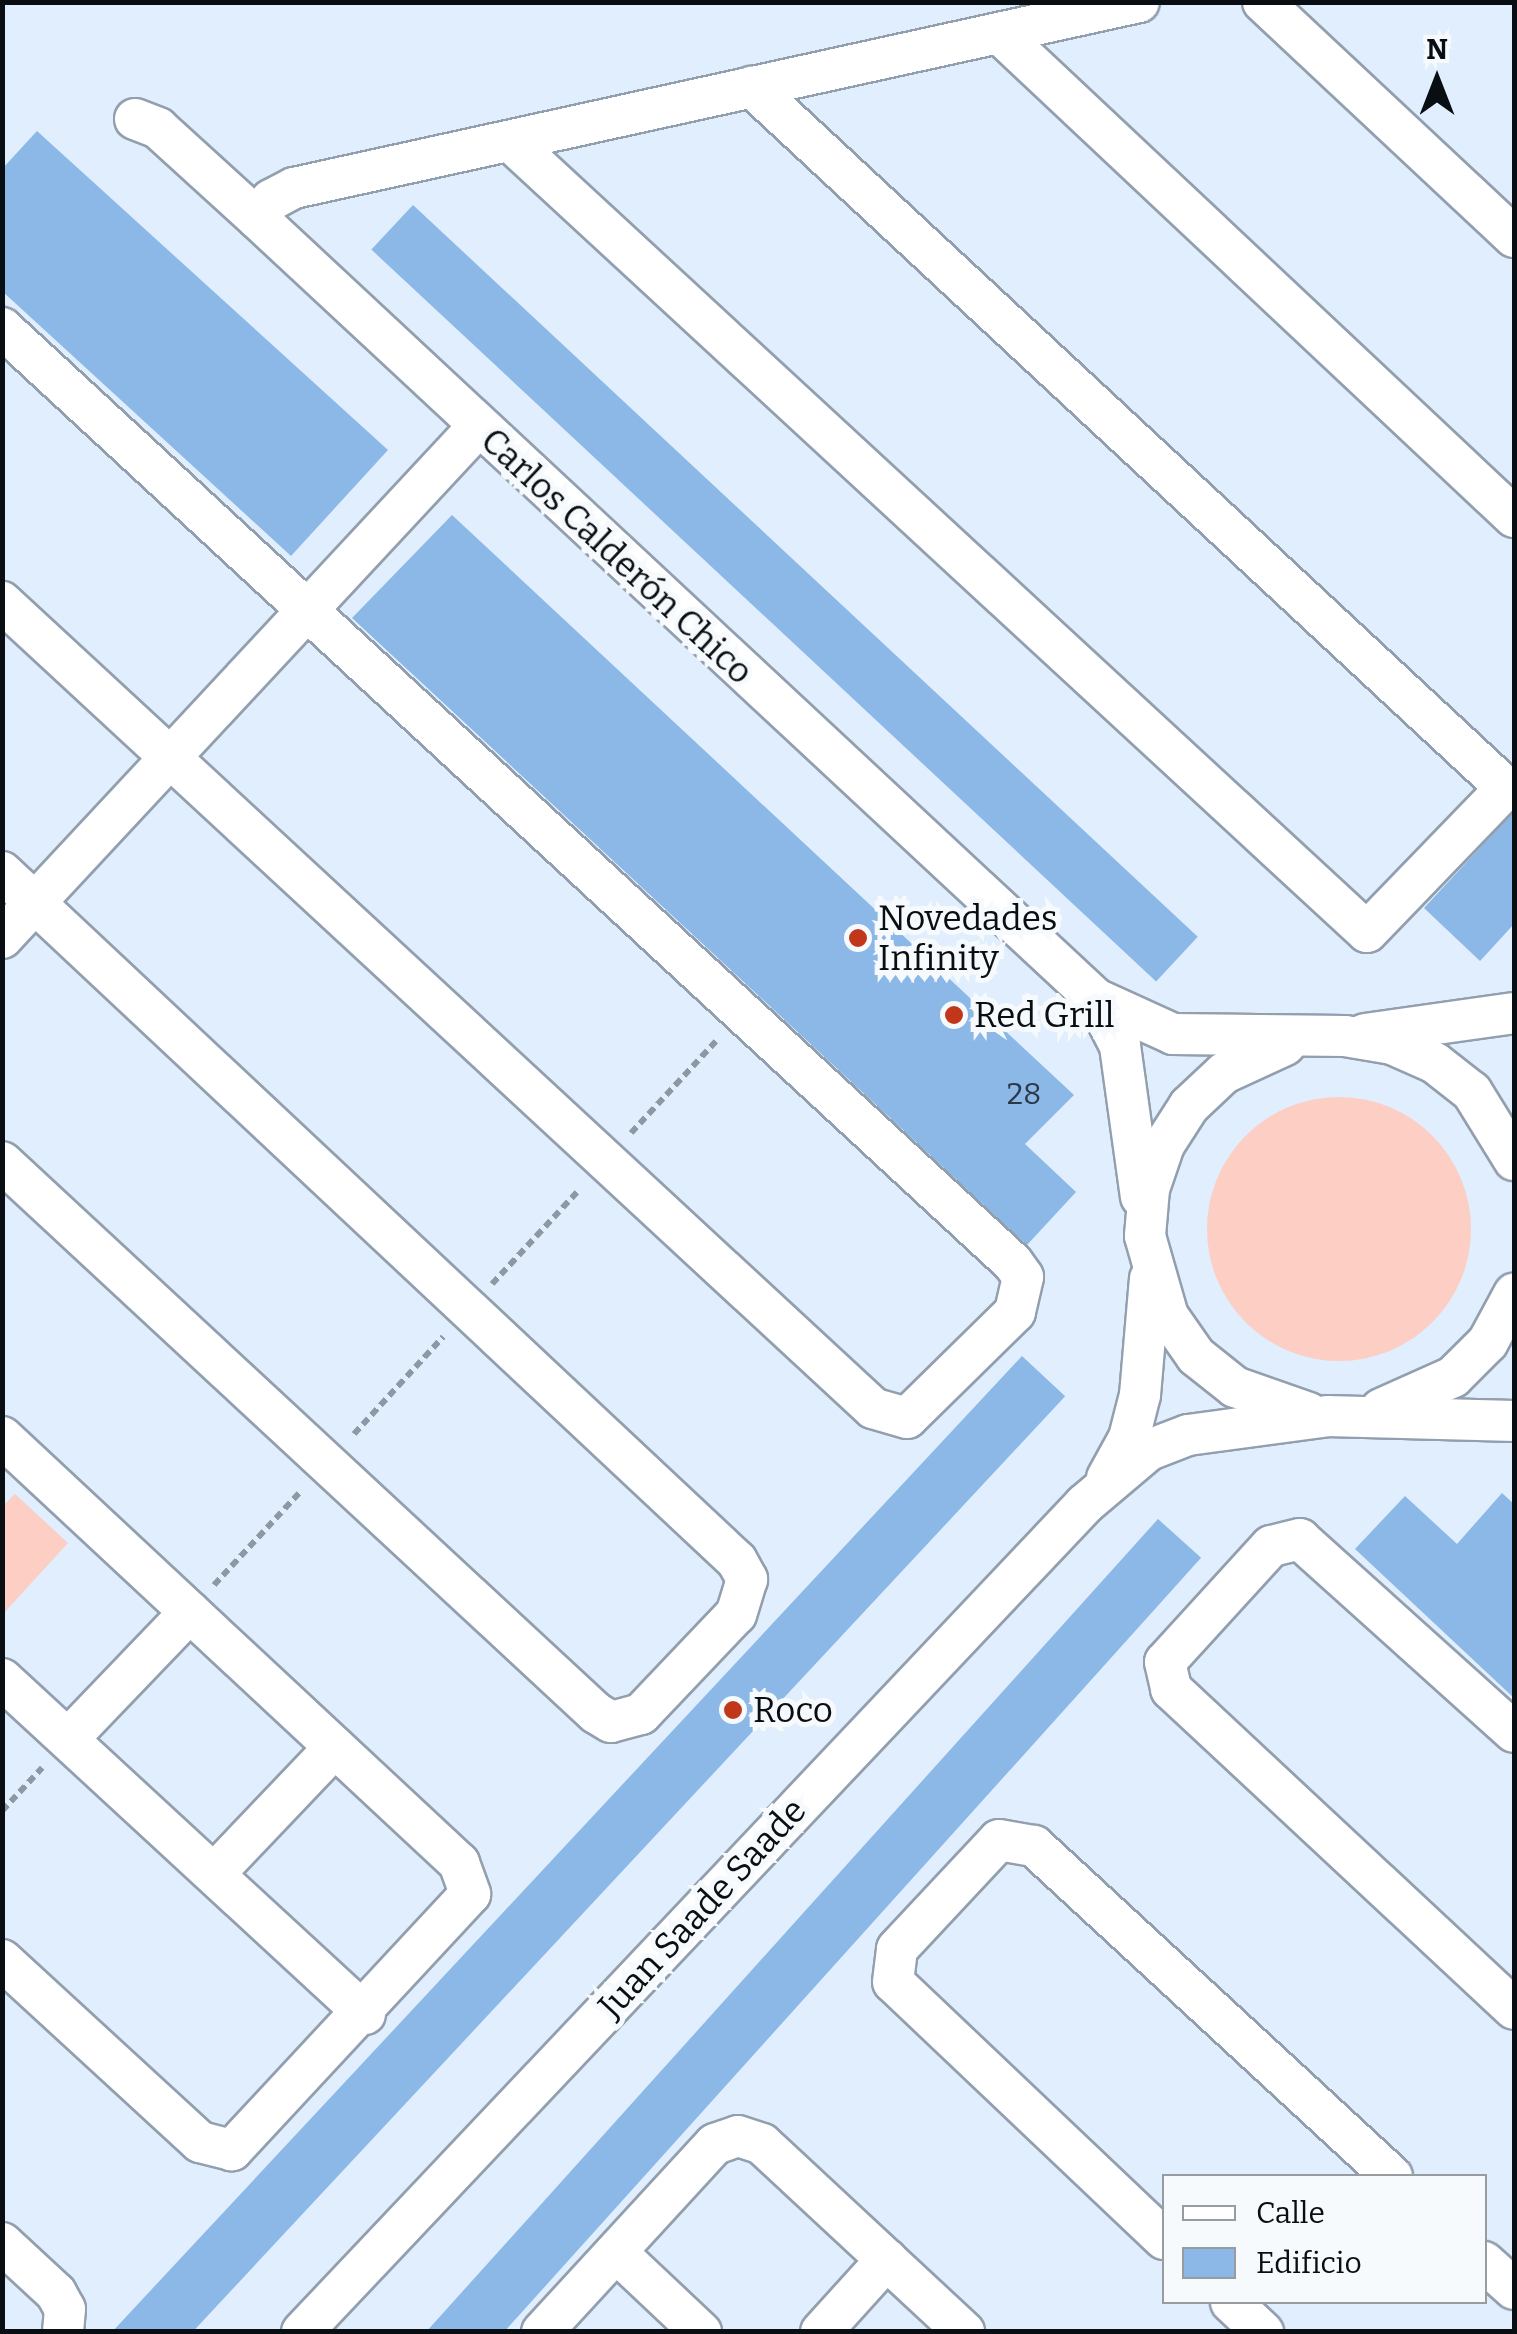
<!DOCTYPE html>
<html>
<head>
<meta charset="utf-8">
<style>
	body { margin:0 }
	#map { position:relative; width:1517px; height:2334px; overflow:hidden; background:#e0eefe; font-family:Bitter,serif }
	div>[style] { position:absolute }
	.green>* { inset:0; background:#fccec4 }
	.round { border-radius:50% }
	.building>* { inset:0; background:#8bb8e6; transform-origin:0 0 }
	.path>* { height:6px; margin-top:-3px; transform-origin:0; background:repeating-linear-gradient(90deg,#8d98a3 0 8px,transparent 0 13px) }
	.roads { filter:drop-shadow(2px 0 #929fae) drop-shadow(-2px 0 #929fae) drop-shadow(0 2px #929fae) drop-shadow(0 -2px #929fae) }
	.minor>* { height:40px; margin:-20px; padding:0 20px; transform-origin:20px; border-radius:20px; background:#fff }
	.dots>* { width:28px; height:28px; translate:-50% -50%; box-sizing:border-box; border:5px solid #f7fafd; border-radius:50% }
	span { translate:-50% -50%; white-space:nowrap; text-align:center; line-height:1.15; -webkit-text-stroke:10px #f7fafd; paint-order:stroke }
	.number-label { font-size:30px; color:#2a3848 }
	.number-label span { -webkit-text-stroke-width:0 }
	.street-label { font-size:35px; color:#090e13 }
	.poi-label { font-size:35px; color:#090e13 }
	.left { translate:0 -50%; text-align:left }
	.frame { position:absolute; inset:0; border:5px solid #090e13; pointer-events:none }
	.legend { position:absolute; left:1162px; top:2174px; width:325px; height:130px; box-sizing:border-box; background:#f7fafd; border:2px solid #989c9f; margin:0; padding:12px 18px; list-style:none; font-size:30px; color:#090e13 }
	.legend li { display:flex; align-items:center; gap:20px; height:50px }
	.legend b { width:50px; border:2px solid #989c9f }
	.north { position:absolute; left:1387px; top:30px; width:100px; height:100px; -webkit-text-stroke:8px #f7fafd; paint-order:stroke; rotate:0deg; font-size:28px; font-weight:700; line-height:40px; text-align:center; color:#090e13 }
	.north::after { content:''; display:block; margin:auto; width:35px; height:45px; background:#090e13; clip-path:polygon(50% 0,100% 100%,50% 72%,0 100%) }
</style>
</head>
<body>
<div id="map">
	<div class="green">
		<div class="round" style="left:1207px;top:1097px;width:264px;height:264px"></div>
		<div style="clip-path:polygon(15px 1494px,68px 1543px,3px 1614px,3px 1506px)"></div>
	</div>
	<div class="building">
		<div style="clip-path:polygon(37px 131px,388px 450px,291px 556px,2px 291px,2px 169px)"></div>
		<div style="left:413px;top:205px;width:1073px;height:61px;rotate:43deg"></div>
		<div style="clip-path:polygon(452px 515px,1074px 1095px,1025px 1144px,1076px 1192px,1027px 1245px,352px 618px)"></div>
		<div style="clip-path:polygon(1514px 811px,1514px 924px,1480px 961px,1424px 908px)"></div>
		<div style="left:1022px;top:1356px;width:59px;height:1333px;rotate:43deg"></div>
		<div style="clip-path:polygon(1502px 1493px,1514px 1504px,1514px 1698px,1355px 1549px,1405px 1496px,1457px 1544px)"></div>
		<div style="left:1158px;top:1519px;width:58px;height:1110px;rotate:42deg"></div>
	</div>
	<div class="path">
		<div style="left:631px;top:1133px;width:128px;rotate:-47.2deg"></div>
		<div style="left:492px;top:1284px;width:128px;rotate:-47.2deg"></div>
		<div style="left:354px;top:1434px;width:132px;rotate:-47.5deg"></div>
		<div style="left:214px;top:1585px;width:128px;rotate:-47.2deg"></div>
		<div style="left:2px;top:1811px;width:59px;rotate:-47.1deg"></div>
	</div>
	<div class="roads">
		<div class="minor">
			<div style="left:1263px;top:2px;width:344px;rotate:43.1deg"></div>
			<div style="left:999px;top:33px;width:707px;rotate:43.22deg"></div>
			<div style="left:135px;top:119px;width:25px;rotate:21deg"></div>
			<div style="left:158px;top:128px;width:134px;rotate:42.3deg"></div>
			<div style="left:257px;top:218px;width:1146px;rotate:42.95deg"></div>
			<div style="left:1096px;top:999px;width:85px;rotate:24.4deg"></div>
			<div style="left:1173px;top:1034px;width:172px;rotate:0.7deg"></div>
			<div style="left:1345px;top:1036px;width:48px;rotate:9.7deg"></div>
			<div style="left:1392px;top:1044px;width:47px;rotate:23.8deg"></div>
			<div style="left:1435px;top:1063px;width:47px;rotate:38.1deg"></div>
			<div style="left:1472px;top:1092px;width:80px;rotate:58.3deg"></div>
			<div style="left:510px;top:141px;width:1166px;rotate:42.71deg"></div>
			<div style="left:1367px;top:932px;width:200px;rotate:-46deg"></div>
			<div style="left:1506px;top:788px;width:1030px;rotate:-137.09deg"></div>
			<div style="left:257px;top:218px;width:23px;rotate:-52deg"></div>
			<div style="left:271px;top:200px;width:26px;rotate:-28deg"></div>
			<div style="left:294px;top:188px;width:865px;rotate:-12.41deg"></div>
			<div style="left:2px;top:328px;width:1377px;rotate:42.76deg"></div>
			<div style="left:1013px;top:1263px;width:17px;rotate:54deg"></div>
			<div style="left:1023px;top:1277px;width:36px;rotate:103deg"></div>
			<div style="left:1015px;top:1312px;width:151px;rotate:135.5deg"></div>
			<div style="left:907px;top:1418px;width:35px;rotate:-164deg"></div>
			<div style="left:873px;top:1408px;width:1187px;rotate:-137.22deg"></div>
			<div style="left:2px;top:872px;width:1007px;rotate:43.15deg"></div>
			<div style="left:737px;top:1561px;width:21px;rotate:61deg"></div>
			<div style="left:747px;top:1579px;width:37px;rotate:107deg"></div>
			<div style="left:736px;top:1614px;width:138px;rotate:133.5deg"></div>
			<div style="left:641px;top:1714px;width:31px;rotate:165deg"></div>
			<div style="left:611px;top:1722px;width:17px;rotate:-149deg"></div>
			<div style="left:596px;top:1713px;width:810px;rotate:-137.15deg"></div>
			<div style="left:2px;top:938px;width:697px;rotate:-47.04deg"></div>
			<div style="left:1096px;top:999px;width:53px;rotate:62.9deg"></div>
			<div style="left:1120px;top:1046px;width:152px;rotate:82.1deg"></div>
			<div style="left:1365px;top:1034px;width:150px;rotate:-8deg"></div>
			<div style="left:1285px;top:1045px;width:67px;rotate:155.3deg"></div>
			<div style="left:1224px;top:1073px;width:48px;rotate:136.7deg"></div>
			<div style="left:1189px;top:1106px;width:46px;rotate:122.7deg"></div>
			<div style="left:1164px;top:1145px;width:46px;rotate:108.8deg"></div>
			<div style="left:1149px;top:1189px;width:47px;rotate:94.9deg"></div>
			<div style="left:1145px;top:1236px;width:83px;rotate:74deg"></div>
			<div style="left:1168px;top:1316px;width:49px;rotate:55deg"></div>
			<div style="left:1196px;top:1356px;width:50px;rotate:38.5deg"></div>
			<div style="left:1235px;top:1387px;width:78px;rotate:19.4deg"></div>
			<div style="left:1381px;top:1409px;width:79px;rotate:-24deg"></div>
			<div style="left:1453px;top:1377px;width:49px;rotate:-45deg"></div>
			<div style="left:1488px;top:1342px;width:55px;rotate:-61.6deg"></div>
			<div style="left:2px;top:1437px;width:625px;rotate:42.99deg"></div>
			<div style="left:459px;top:1863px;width:33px;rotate:70deg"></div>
			<div style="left:470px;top:1894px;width:350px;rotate:132.9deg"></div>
			<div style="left:232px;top:2150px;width:33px;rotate:-166deg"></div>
			<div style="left:200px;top:2142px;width:269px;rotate:-137.4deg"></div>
			<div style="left:1107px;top:1478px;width:46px;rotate:-61.2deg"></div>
			<div style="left:1129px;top:1438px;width:44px;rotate:-75.7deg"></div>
			<div style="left:1140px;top:1395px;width:117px;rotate:-85.1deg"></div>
			<div style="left:2px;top:1679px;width:494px;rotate:42.7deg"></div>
			<div style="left:1514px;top:1732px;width:288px;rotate:-138deg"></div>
			<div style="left:1300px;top:1539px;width:30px;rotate:166deg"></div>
			<div style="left:1271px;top:1546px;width:157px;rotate:132.4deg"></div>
			<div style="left:1165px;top:1662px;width:28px;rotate:77deg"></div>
			<div style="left:1171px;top:1689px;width:469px;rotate:43deg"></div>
			<div style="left:68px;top:1739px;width:176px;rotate:-46.2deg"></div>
			<div style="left:214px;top:1874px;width:175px;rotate:-46.4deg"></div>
			<div style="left:1164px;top:2239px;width:373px;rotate:-136.5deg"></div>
			<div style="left:893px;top:1982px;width:33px;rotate:-83deg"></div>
			<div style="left:897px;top:1949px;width:149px;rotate:-46.9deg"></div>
			<div style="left:999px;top:1840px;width:36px;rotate:10deg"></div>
			<div style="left:1034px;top:1846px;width:487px;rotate:42.7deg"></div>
			<div style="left:2px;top:2243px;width:74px;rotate:42.8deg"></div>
			<div style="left:56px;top:2293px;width:18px;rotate:61deg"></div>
			<div style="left:65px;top:2309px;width:23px;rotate:95deg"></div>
			<div style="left:616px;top:2252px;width:117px;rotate:43.3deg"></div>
			<div style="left:1484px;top:2262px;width:40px;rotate:42deg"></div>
			<div style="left:1231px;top:2302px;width:44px;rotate:43.2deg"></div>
			<div style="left:302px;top:2332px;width:1140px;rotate:-46.6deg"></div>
			<div style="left:1085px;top:1504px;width:84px;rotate:-40.2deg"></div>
			<div style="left:1149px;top:1450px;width:42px;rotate:-21deg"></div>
			<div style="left:1188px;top:1435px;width:141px;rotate:-7.7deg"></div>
			<div style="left:1328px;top:1416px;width:186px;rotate:1.5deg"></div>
			<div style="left:542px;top:2332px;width:255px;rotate:-47.4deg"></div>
			<div style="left:715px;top:2144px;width:24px;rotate:-19deg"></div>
			<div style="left:738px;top:2136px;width:25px;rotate:18deg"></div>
			<div style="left:762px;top:2144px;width:276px;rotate:42.9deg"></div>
			<div style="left:821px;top:2332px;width:98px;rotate:-47.9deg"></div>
		</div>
	</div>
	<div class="dots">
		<div style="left:858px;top:938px;background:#c2371a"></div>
		<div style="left:954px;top:1015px;background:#c2371a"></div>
		<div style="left:733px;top:1710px;background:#c2371a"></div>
	</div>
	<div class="number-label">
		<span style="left:1024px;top:1094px">28</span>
	</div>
	<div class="street-label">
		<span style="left:617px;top:556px;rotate:43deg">Carlos Calderón Chico</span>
		<span style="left:702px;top:1908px;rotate:-47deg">Juan Saade Saade</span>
	</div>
	<div class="poi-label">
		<span class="left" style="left:878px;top:938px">Novedades<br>Infinity</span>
		<span class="left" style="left:974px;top:1015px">Red Grill</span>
		<span class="left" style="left:753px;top:1710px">Roco</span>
	</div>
	<div class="frame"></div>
	<ul class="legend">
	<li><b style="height:12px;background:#fff"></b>Calle</li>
	<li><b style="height:28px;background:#8bb8e6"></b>Edificio</li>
	</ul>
	<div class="north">N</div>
</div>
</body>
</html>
